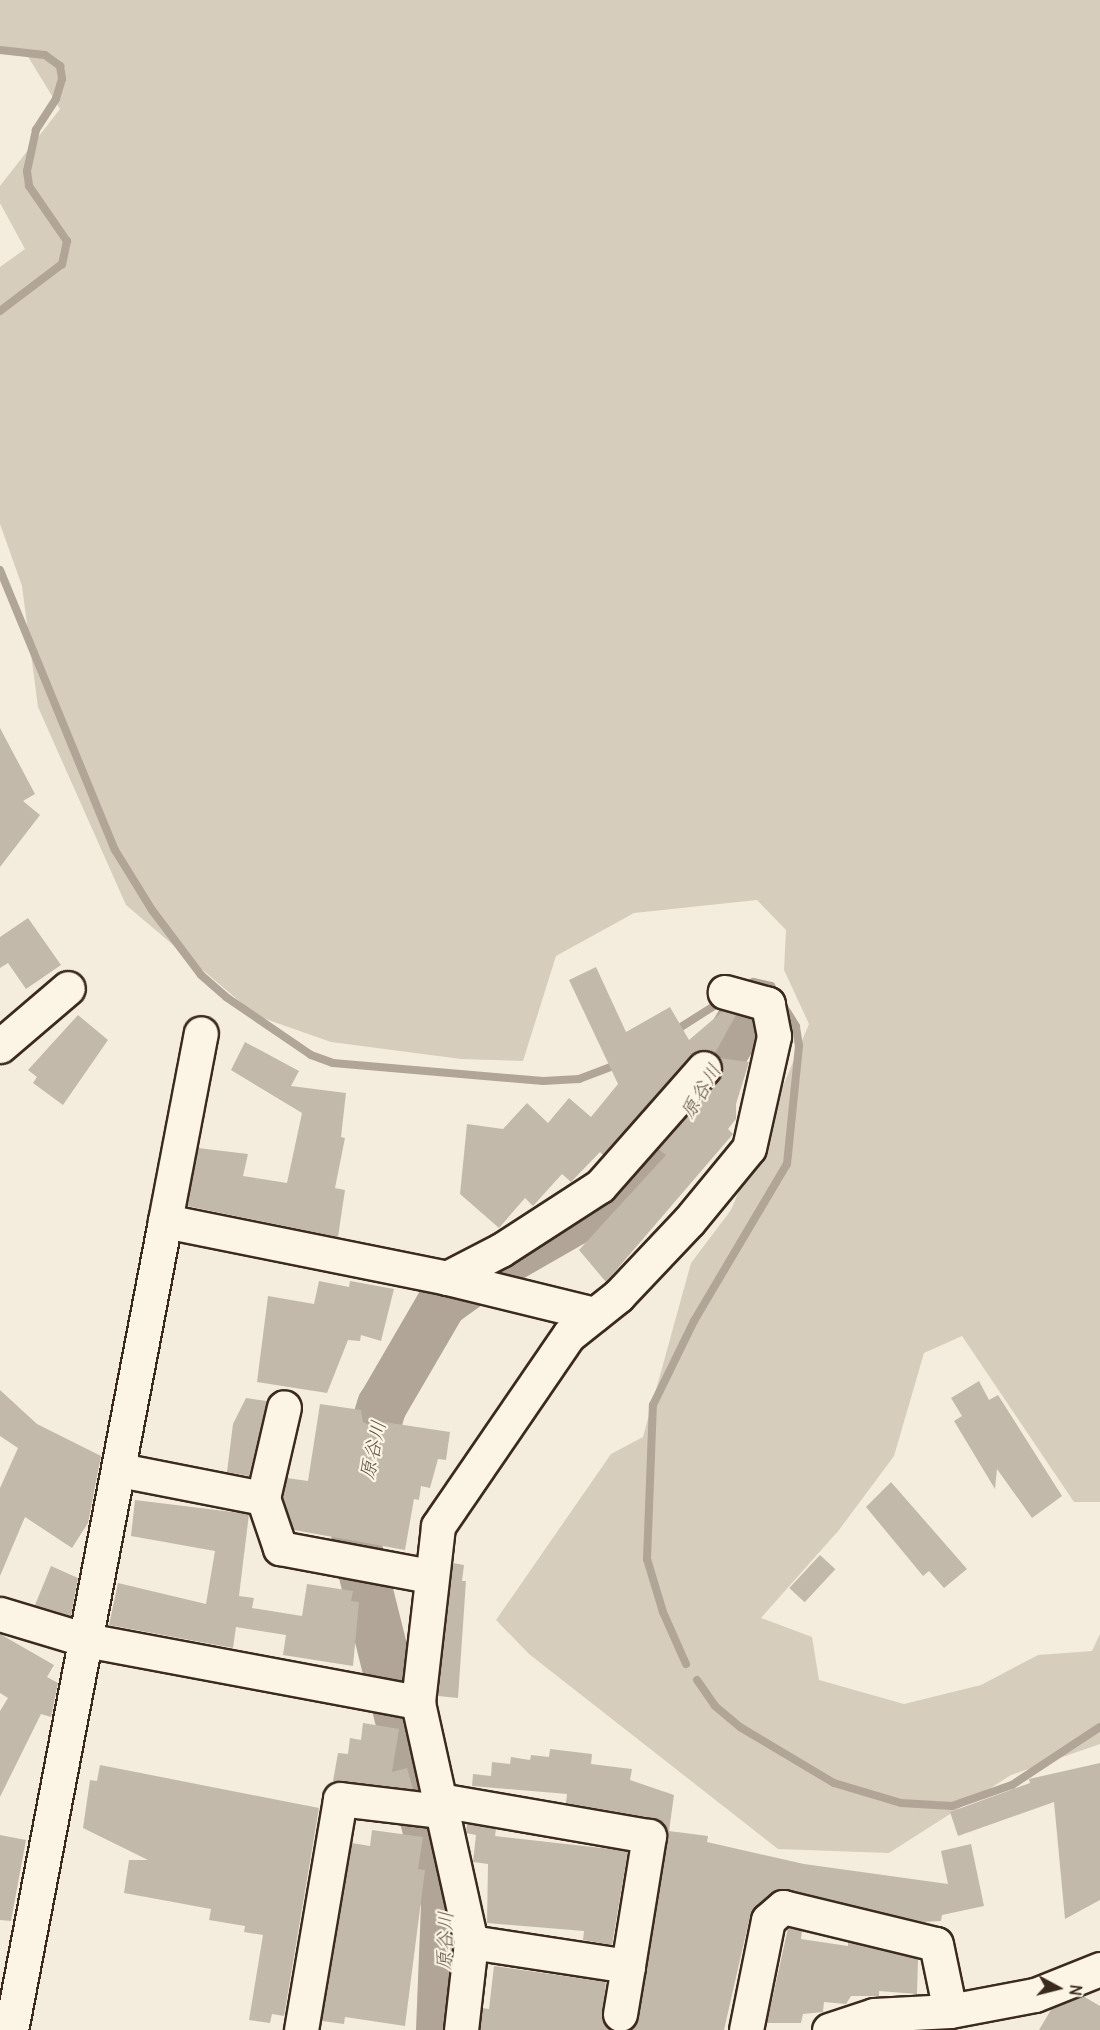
<!DOCTYPE html>
<html>
<head>
<meta charset="utf-8">
<style>
	body { margin:0 }
	#map { position:relative; width:1100px; height:2030px; overflow:hidden; background:#f4eddd; font-family:Delius,"Klee One",sans-serif }
	div>[style] { position:absolute }
	.green>* { inset:0; background:#d6cdbd }
	.stream>* { height:8px; margin:-4px; padding:0 4px; transform-origin:4px; border-radius:4px; background:#b0a596 }
	.river>* { height:50px; margin:-25px; padding:0 25px; transform-origin:25px; border-radius:25px; background:#b0a596 }
	.building>* { inset:0; background:#c3b9aa; transform-origin:0 0 }
	.roads { filter:drop-shadow(2px 0 #3b2a1e) drop-shadow(-2px 0 #3b2a1e) drop-shadow(0 2px #3b2a1e) drop-shadow(0 -2px #3b2a1e) }
	.minor>* { height:33px; margin:-16.5px; padding:0 16.5px; transform-origin:16.5px; border-radius:16.5px; background:#fcf5e5 }
	span { translate:-50% -50%; white-space:nowrap; text-align:center; line-height:1.15; -webkit-text-stroke:4.5px #fcf5e5; paint-order:stroke }
	.water-label { font-size:20px; color:#645548; font-style:italic }
	.north { position:absolute; left:1028px; top:1958px; width:60px; height:60px; -webkit-text-stroke:4px #fcf5e5; paint-order:stroke; rotate:97deg; font-size:16px; font-weight:700; line-height:24px; text-align:center; color:#3b2a1e }
	.north::after { content:''; display:block; margin:auto; width:21px; height:27px; background:#3b2a1e; clip-path:polygon(50% 0,100% 100%,50% 72%,0 100%) }
</style>
</head>
<body>
<div id="map">
	<div class="green">
		<div style="clip-path:polygon(0 0,1100px 0,1100px 1502px,1074px 1502px,962px 1336px,924px 1353px,894px 1456px,839px 1530px,761px 1618px,812px 1637px,819px 1680px,904px 1704px,981px 1685px,1038px 1655px,1092px 1651px,1100px 1634px,1100px 1744px,1011px 1775px,889px 1853px,778px 1849px,529px 1654px,496px 1620px,611px 1454px,643px 1437px,691px 1263px,731px 1210px,809px 1024px,784px 970px,786px 930px,757px 900px,634px 913px,556px 956px,523px 1061px,461px 1059px,331px 1042px,257px 1016px,126px 905px,38px 707px,22px 586px,0 524px,0 267px,25px 249px,0 203px,0 186px,60px 109px,27px 55px,0 54px)"></div>
	</div>
	<div class="stream">
		<div style="left:0;top:50px;width:45px;rotate:6.3deg"></div>
		<div style="left:45px;top:55px;width:19px;rotate:36deg"></div>
		<div style="left:60px;top:66px;width:13px;rotate:81deg"></div>
		<div style="left:62px;top:79px;width:21px;rotate:107deg"></div>
		<div style="left:56px;top:99px;width:37px;rotate:123deg"></div>
		<div style="left:36px;top:130px;width:42px;rotate:102.4deg"></div>
		<div style="left:27px;top:171px;width:15px;rotate:82deg"></div>
		<div style="left:29px;top:186px;width:67px;rotate:55.4deg"></div>
		<div style="left:67px;top:241px;width:24px;rotate:102deg"></div>
		<div style="left:62px;top:264px;width:78px;rotate:142.8deg"></div>
		<div style="left:0;top:570px;width:303px;rotate:67.7deg"></div>
		<div style="left:115px;top:850px;width:70px;rotate:58.3deg"></div>
		<div style="left:152px;top:910px;width:81px;rotate:53deg"></div>
		<div style="left:201px;top:975px;width:33px;rotate:41deg"></div>
		<div style="left:226px;top:997px;width:103px;rotate:34.3deg"></div>
		<div style="left:311px;top:1055px;width:23px;rotate:20deg"></div>
		<div style="left:333px;top:1063px;width:211px;rotate:4.9deg"></div>
		<div style="left:543px;top:1081px;width:36px;rotate:-3deg"></div>
		<div style="left:579px;top:1079px;width:45px;rotate:-20.9deg"></div>
		<div style="left:673px;top:1032px;width:62px;rotate:-32.4deg"></div>
		<div style="left:686px;top:1664px;width:57px;rotate:-113.9deg"></div>
		<div style="left:663px;top:1612px;width:55px;rotate:-106.8deg"></div>
		<div style="left:647px;top:1559px;width:154px;rotate:-87.8deg"></div>
		<div style="left:653px;top:1405px;width:93px;rotate:-64deg"></div>
		<div style="left:694px;top:1321px;width:182px;rotate:-59.4deg"></div>
		<div style="left:787px;top:1164px;width:119px;rotate:-84.2deg"></div>
		<div style="left:799px;top:1046px;width:20px;rotate:-99deg"></div>
		<div style="left:796px;top:1026px;width:47px;rotate:-122deg"></div>
		<div style="left:771px;top:986px;width:18px;rotate:-167deg"></div>
		<div style="left:753px;top:982px;width:10px;rotate:151deg"></div>
		<div style="left:697px;top:1680px;width:32px;rotate:55deg"></div>
		<div style="left:715px;top:1706px;width:33px;rotate:40deg"></div>
		<div style="left:740px;top:1727px;width:109px;rotate:30.8deg"></div>
		<div style="left:834px;top:1783px;width:70px;rotate:16.6deg"></div>
		<div style="left:901px;top:1803px;width:51px;rotate:3.4deg"></div>
		<div style="left:952px;top:1806px;width:64px;rotate:-19.3deg"></div>
		<div style="left:1012px;top:1785px;width:105px;rotate:-33.4deg"></div>
	</div>
	<div class="river">
		<div style="left:441px;top:2030px;width:126px;rotate:-87.7deg"></div>
		<div style="left:446px;top:1904px;width:372px;rotate:-104deg"></div>
		<div style="left:356px;top:1543px;width:106px;rotate:-81.3deg"></div>
		<div style="left:372px;top:1438px;width:34px;rotate:-73deg"></div>
		<div style="left:382px;top:1406px;width:119px;rotate:-59.8deg"></div>
		<div style="left:442px;top:1303px;width:57px;rotate:-35.7deg"></div>
		<div style="left:488px;top:1270px;width:144px;rotate:-29.9deg"></div>
		<div style="left:613px;top:1198px;width:96px;rotate:-47.5deg"></div>
		<div style="left:678px;top:1127px;width:132px;rotate:-59deg"></div>
	</div>
	<div class="building">
		<div style="clip-path:polygon(0 728px,35px 794px,23px 801px,40px 815px,0 867px)"></div>
		<div style="clip-path:polygon(28px 918px,61px 965px,26px 989px,8px 963px,0 968px,0 937px)"></div>
		<div style="clip-path:polygon(596px 967px,626px 1032px,670px 1007px,689px 1040px,723px 1011px,736px 1015px,715px 1053px,699px 1050px,690px 1056px,603px 1155px,600px 1152px,571px 1182px,562px 1174px,533px 1206px,525px 1198px,499px 1228px,460px 1194px,467px 1124px,503px 1129px,527px 1103px,548px 1123px,569px 1098px,591px 1117px,618px 1084px,569px 980px)"></div>
		<div style="clip-path:polygon(78px 1015px,108px 1040px,63px 1105px,33px 1083px,37px 1077px,28px 1070px)"></div>
		<div style="clip-path:polygon(245px 1042px,299px 1071px,291px 1086px,346px 1093px,341px 1137px,345px 1138px,335px 1188px,345px 1190px,338px 1237px,187px 1206px,198px 1148px,248px 1154px,243px 1176px,287px 1183px,302px 1113px,231px 1070px)"></div>
		<div style="clip-path:polygon(719px 1058px,749px 1062px,736px 1104px,736px 1119px,728px 1129px,733px 1134px,606px 1282px,579px 1250px,666px 1155px,658px 1149px,718px 1080px,722px 1071px)"></div>
		<div style="clip-path:polygon(319px 1281px,349px 1287px,350px 1281px,394px 1289px,381px 1341px,361px 1335px,360px 1341px,348px 1340px,327px 1393px,257px 1382px,268px 1296px,314px 1304px)"></div>
		<div style="clip-path:polygon(979px 1381px,989px 1400px,998px 1395px,1062px 1496px,1032px 1518px,997px 1469px,995px 1489px,954px 1421px,962px 1416px,951px 1398px)"></div>
		<div style="clip-path:polygon(0 1390px,37px 1424px,101px 1456px,88px 1523px,72px 1548px,25px 1517px,0 1576px,0 1488px,18px 1448px,0 1436px)"></div>
		<div style="clip-path:polygon(246px 1398px,267px 1401px,249px 1476px,227px 1472px,233px 1424px)"></div>
		<div style="clip-path:polygon(320px 1404px,361px 1410px,363px 1422px,379px 1430px,384px 1422px,450px 1432px,446px 1460px,438px 1459px,430px 1488px,421px 1486px,419px 1500px,414px 1499px,405px 1550px,294px 1530px,282px 1497px,287px 1478px,308px 1481px)"></div>
		<div style="clip-path:polygon(891px 1482px,967px 1569px,944px 1588px,929px 1571px,923px 1576px,866px 1507px)"></div>
		<div style="clip-path:polygon(135px 1500px,249px 1514px,239px 1596px,254px 1598px,252px 1608px,302px 1616px,307px 1584px,353px 1591px,351px 1601px,359px 1602px,353px 1666px,283px 1655px,286px 1635px,236px 1627px,233px 1648px,109px 1625px,118px 1583px,206px 1604px,215px 1551px,131px 1536px)"></div>
		<div style="left:820px;top:1555px;width:21px;height:45px;rotate:43deg"></div>
		<div style="clip-path:polygon(453px 1563px,464px 1565px,462px 1581px,466px 1581px,458px 1698px,438px 1696px)"></div>
		<div style="clip-path:polygon(51px 1566px,78px 1578px,71px 1616px,35px 1605px)"></div>
		<div style="clip-path:polygon(0 1634px,54px 1665px,47px 1677px,58px 1683px,51px 1717px,41px 1714px,0 1797px,0 1711px,8px 1698px,0 1693px)"></div>
		<div style="clip-path:polygon(363px 1723px,399px 1729px,392px 1772px,407px 1768px,413px 1789px,333px 1781px,338px 1753px,348px 1754px,350px 1738px,361px 1740px)"></div>
		<div style="clip-path:polygon(550px 1749px,592px 1754px,591px 1764px,632px 1769px,630px 1780px,674px 1795px,669px 1831px,708px 1836px,707px 1842px,804px 1864px,948px 1884px,941px 1851px,971px 1844px,984px 1906px,942px 1915px,941px 1921px,923px 1922px,778px 1889px,750px 1916px,724px 2030px,629px 2030px,638px 2017px,667px 1830px,652px 1818px,566px 1803px,567px 1794px,472px 1786px,473px 1774px,491px 1776px,492px 1762px,510px 1764px,511px 1757px,530px 1760px,531px 1755px,549px 1757px)"></div>
		<div style="clip-path:polygon(1100px 1763px,1100px 1900px,1065px 1919px,1054px 1802px,958px 1836px,950px 1812px,1030px 1783px,1029px 1779px)"></div>
		<div style="clip-path:polygon(100px 1765px,319px 1808px,284px 2016px,272px 2014px,270px 2023px,249px 2020px,263px 1935px,244px 1932px,245px 1926px,209px 1920px,211px 1909px,124px 1893px,129px 1860px,148px 1860px,83px 1828px,90px 1780px,97px 1781px)"></div>
		<div style="clip-path:polygon(467px 1824px,496px 1829px,495px 1836px,628px 1851px,612px 1945px,583px 1940px,584px 1931px,487px 1923px,488px 1864px,473px 1862px,476px 1835px,466px 1833px)"></div>
		<div style="clip-path:polygon(372px 1830px,423px 1837px,418px 1869px,425px 1870px,405px 2026px,345px 2017px,344px 2024px,322px 2021px,352px 1843px,370px 1846px)"></div>
		<div style="clip-path:polygon(0 1835px,26px 1840px,11px 1921px,0 1920px)"></div>
		<div style="clip-path:polygon(788px 1928px,802px 1931px,801px 1939px,848px 1946px,848px 1942px,918px 1959px,917px 1994px,879px 1991px,879px 1996px,851px 1996px,846px 2004px,824px 2002px,823px 2012px,803px 2014px,801px 2023px,767px 2023px)"></div>
		<div style="clip-path:polygon(494px 1966px,606px 1982px,602px 2020px,611px 2030px,480px 2030px,482px 2008px,489px 2009px)"></div>
		<div style="clip-path:polygon(1083px 1996px,1100px 2006px,1100px 2030px,1039px 2030px,1052px 2008px)"></div>
	</div>
	<div class="roads">
		<div class="minor">
			<div style="left:0;top:1046px;width:89px;rotate:-40.5deg"></div>
			<div style="left:165px;top:1221px;width:191px;rotate:-79.2deg"></div>
			<div style="left:447px;top:1278px;width:61px;rotate:-27.4deg"></div>
			<div style="left:501px;top:1250px;width:118px;rotate:-32.9deg"></div>
			<div style="left:600px;top:1186px;width:157px;rotate:-48.6deg"></div>
			<div style="left:120px;top:1470px;width:146px;rotate:11.1deg"></div>
			<div style="left:263px;top:1498px;width:53px;rotate:71.2deg"></div>
			<div style="left:280px;top:1548px;width:152px;rotate:10.6deg"></div>
			<div style="left:263px;top:1498px;width:93px;rotate:-77deg"></div>
			<div style="left:0;top:1614px;width:90px;rotate:16.8deg"></div>
			<div style="left:86px;top:1640px;width:338px;rotate:10.6deg"></div>
			<div style="left:440px;top:1800px;width:212px;rotate:9.8deg"></div>
			<div style="left:649px;top:1836px;width:132px;rotate:99.2deg"></div>
			<div style="left:628px;top:1966px;width:159px;rotate:-171.3deg"></div>
			<div style="left:620px;top:2014px;width:49px;rotate:-80.5deg"></div>
			<div style="left:11px;top:2030px;width:824px;rotate:-79.22deg"></div>
			<div style="left:165px;top:1221px;width:288px;rotate:11.4deg"></div>
			<div style="left:447px;top:1278px;width:152px;rotate:13.7deg"></div>
			<div style="left:301px;top:2030px;width:234px;rotate:-80.4deg"></div>
			<div style="left:340px;top:1799px;width:102px;rotate:6.8deg"></div>
			<div style="left:461px;top:2030px;width:89px;rotate:-83.5deg"></div>
			<div style="left:471px;top:1942px;width:246px;rotate:-102.5deg"></div>
			<div style="left:418px;top:1702px;width:177px;rotate:-83.5deg"></div>
			<div style="left:438px;top:1526px;width:232px;rotate:-55.6deg"></div>
			<div style="left:569px;top:1335px;width:63px;rotate:-38.5deg"></div>
			<div style="left:618px;top:1296px;width:103px;rotate:-46.6deg"></div>
			<div style="left:689px;top:1221px;width:94px;rotate:-50.6deg"></div>
			<div style="left:749px;top:1148px;width:115px;rotate:-77.4deg"></div>
			<div style="left:774px;top:1036px;width:33px;rotate:-101deg"></div>
			<div style="left:768px;top:1004px;width:45px;rotate:-164.4deg"></div>
			<div style="left:746px;top:2030px;width:112px;rotate:-78.7deg"></div>
			<div style="left:768px;top:1920px;width:20px;rotate:-41deg"></div>
			<div style="left:783px;top:1907px;width:157px;rotate:13.6deg"></div>
			<div style="left:936px;top:1944px;width:68px;rotate:78.2deg"></div>
			<div style="left:829px;top:2030px;width:47px;rotate:-18.4deg"></div>
			<div style="left:874px;top:2015px;width:76px;rotate:-3deg"></div>
			<div style="left:950px;top:2011px;width:86px;rotate:-10.7deg"></div>
			<div style="left:1035px;top:1995px;width:70px;rotate:-21.8deg"></div>
		</div>
	</div>
	<div class="water-label">
		<span style="left:700px;top:1091px;rotate:-59deg">原谷川</span>
		<span style="left:372px;top:1450px;rotate:-78deg">原谷川</span>
		<span style="left:444px;top:1941px;rotate:-88deg">原谷川</span>
	</div>
	<div class="north">N</div>
</div>
</body>
</html>
